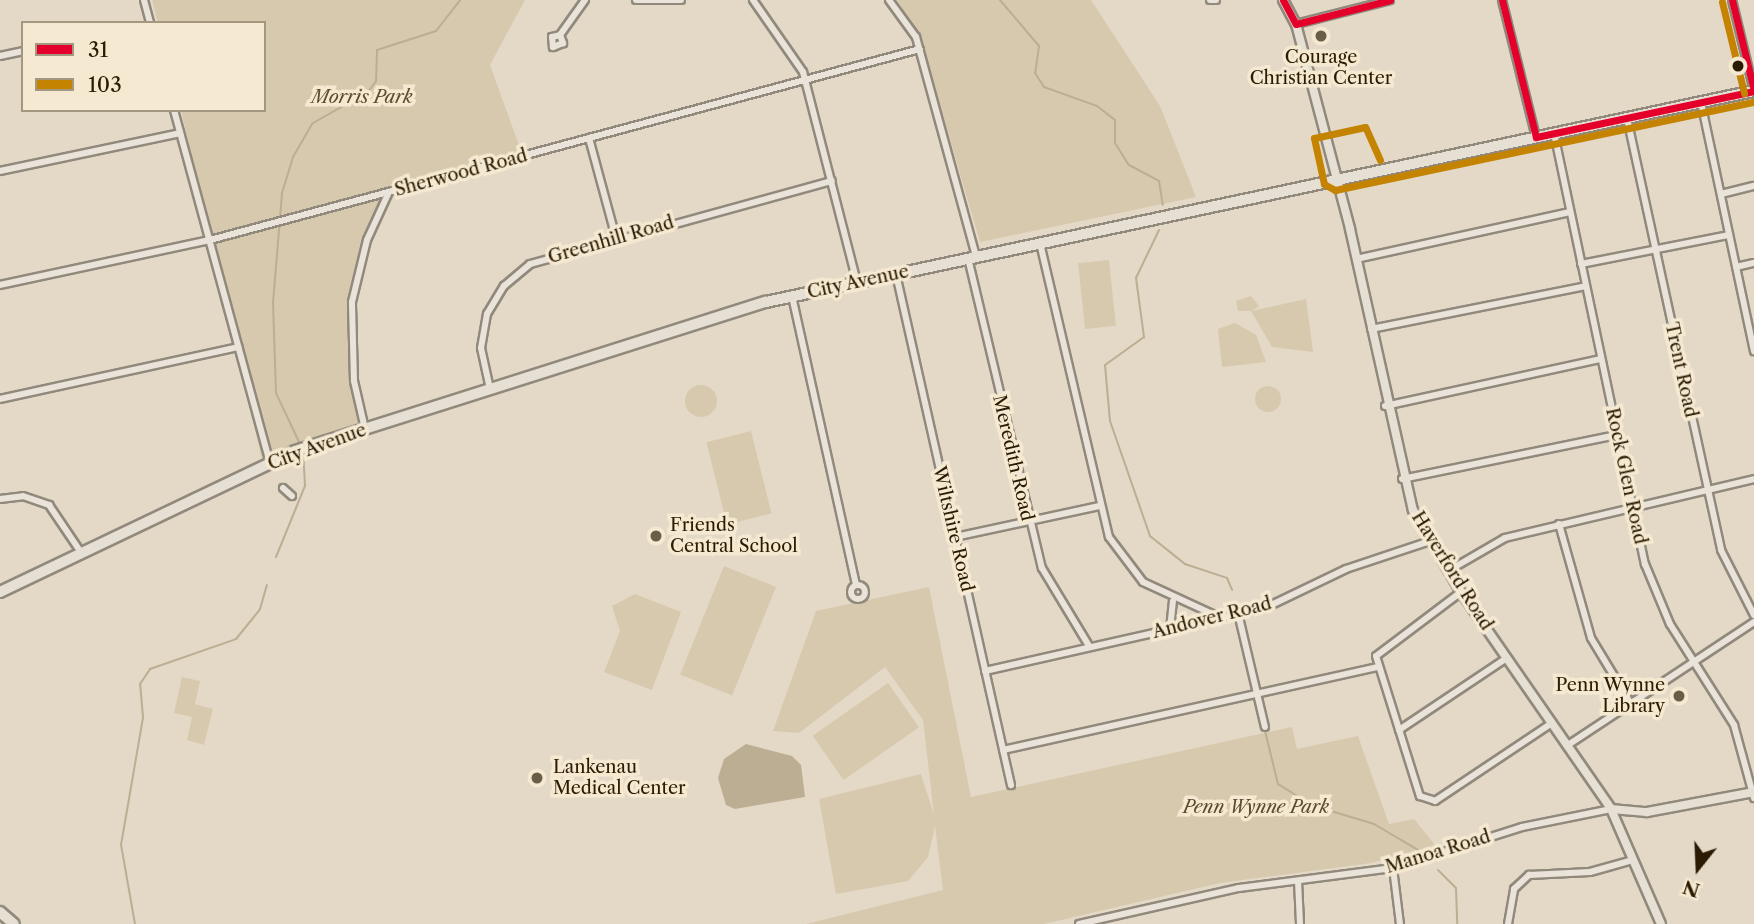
<!DOCTYPE html>
<html>
<head>
<meta charset="utf-8">
<style>
	body { margin:0 }
	#map { position:relative; width:1754px; height:924px; overflow:hidden; background:#e3d9c6; font-family:"Libre Caslon Text",serif }
	div>[style] { position:absolute }
	.green>* { inset:0; background:#d7c9ae; transform-origin:0 0 }
	.round { border-radius:50% }
	.water>* { inset:0; background:#bcae92 }
	.stream>* { height:2px; margin:-1px; padding:0 1px; transform-origin:1px; border-radius:1px; background:#bcae92 }
	.roads { filter:drop-shadow(2px 0 #91897c) drop-shadow(-2px 0 #91897c) drop-shadow(0 2px #91897c) drop-shadow(0 -2px #91897c) }
	.minor>* { height:6px; margin:-3px; padding:0 3px; transform-origin:3px; border-radius:3px; background:#e9e3da }
	.minor>.ring { margin:-3px; padding:0; box-sizing:content-box; background:none; border:6px solid #e9e3da; border-radius:50% }
	.major>* { height:8px; margin:-4px; padding:0 4px; transform-origin:4px; border-radius:4px; background:#e5dfd4 }
	.highway>* { height:10px; margin:-5px; padding:0 5px; transform-origin:5px; border-radius:5px; background:#e5dfd4 }
	.bus-1>* { height:7px; margin:-3.5px; padding:0 3.5px; transform-origin:3.5px; border-radius:3.5px; background:#e4002b }
	.bus-2>* { height:7px; margin:-3.5px; padding:0 3.5px; transform-origin:3.5px; border-radius:3.5px; background:#c48301 }
	.dots>* { width:19px; height:19px; translate:-50% -50%; box-sizing:border-box; border:4px solid #f5e9d2; border-radius:50% }
	span { translate:-50% -50%; white-space:nowrap; text-align:center; line-height:1.15; -webkit-text-stroke:7px #f5e9d2; paint-order:stroke }
	.poi-label { font-size:18px; color:#2b1b03 }
	.left { translate:0 -50%; text-align:left }
	.right { translate:-100% -50%; text-align:right }
	.park-label { font-size:18px; color:#5c4b31; font-style:italic }
	.street-label { font-size:18px; color:#2b1b03 }
	.legend { position:absolute; left:21px; top:21px; width:245px; height:91px; box-sizing:border-box; background:#f5e9d2; border:2px solid #a4977f; margin:0; padding:9px 12px; list-style:none; font-size:21px; color:#2b1b03 }
	.legend li { display:flex; align-items:center; gap:14px; height:35px }
	.legend b { width:35px; border:2px solid #a4977f }
	.north { position:absolute; left:1663px; top:833px; width:70px; height:70px; -webkit-text-stroke:5px #f5e9d2; paint-order:stroke; rotate:198deg; font-size:19px; font-weight:700; line-height:28px; text-align:center; color:#2b1b03 }
	.north::after { content:''; display:block; margin:auto; width:24px; height:32px; background:#2b1b03; clip-path:polygon(50% 0,100% 100%,50% 72%,0 100%) }
</style>
</head>
<body>
<div id="map">
	<div class="green">
		<div style="clip-path:polygon(152px 0,525px 0,490px 65px,523px 156px,389px 191px,369px 234px,352px 299px,350px 376px,361px 426px,263px 464px,181px 110px,264px 110px,264px 23px,158px 23px)"></div>
		<div style="clip-path:polygon(897px 0,1091px 0,1160px 106px,1196px 197px,980px 242px,920px 37px)"></div>
		<div style="left:1109px;top:260px;width:66px;height:31px;rotate:84deg"></div>
		<div style="clip-path:polygon(1251px 296px,1259px 306px,1252px 311px,1306px 299px,1313px 352px,1272px 347px,1251px 311px,1238px 311px,1236px 301px)"></div>
		<div style="clip-path:polygon(1235px 323px,1256px 335px,1266px 362px,1222px 367px,1218px 329px)"></div>
		<div class="round" style="left:685px;top:385px;width:32px;height:32px"></div>
		<div class="round" style="left:1255px;top:386px;width:26px;height:26px"></div>
		<div style="left:751px;top:431px;width:85px;height:46px;rotate:76deg"></div>
		<div style="left:724px;top:566px;width:56px;height:117px;rotate:22deg"></div>
		<div style="clip-path:polygon(929px 587px,971px 797px,1292px 727px,1297px 749px,1358px 736px,1389px 824px,1414px 819px,1435px 845px,1371px 863px,1220px 883px,1044px 924px,806px 924px,943px 890px,935px 826px,928px 857px,908px 881px,836px 894px,819px 799px,921px 774px,934px 815px,923px 720px,885px 667px,799px 733px,773px 731px,816px 611px)"></div>
		<div style="clip-path:polygon(635px 594px,681px 612px,652px 690px,604px 672px,620px 631px,612px 606px)"></div>
		<div style="clip-path:polygon(182px 677px,200px 681px,195px 704px,213px 709px,204px 745px,187px 740px,192px 717px,174px 713px)"></div>
		<div style="left:888px;top:683px;width:54px;height:92px;rotate:55deg"></div>
	</div>
	<div class="water">
		<div style="clip-path:polygon(746px 744px,792px 756px,801px 765px,805px 797px,735px 809px,726px 805px,718px 778px,724px 759px)"></div>
	</div>
	<div class="stream">
		<div style="left:1000px;top:0;width:60px;rotate:49.7deg"></div>
		<div style="left:1039px;top:46px;width:27px;rotate:98deg"></div>
		<div style="left:1035px;top:73px;width:17px;rotate:57deg"></div>
		<div style="left:1044px;top:87px;width:56px;rotate:19.7deg"></div>
		<div style="left:1097px;top:106px;width:23px;rotate:38deg"></div>
		<div style="left:1115px;top:120px;width:23px;rotate:90deg"></div>
		<div style="left:1115px;top:143px;width:26px;rotate:58deg"></div>
		<div style="left:1129px;top:165px;width:34px;rotate:28deg"></div>
		<div style="left:1159px;top:181px;width:24px;rotate:81deg"></div>
		<div style="left:1159px;top:230px;width:53px;rotate:115.6deg"></div>
		<div style="left:1136px;top:278px;width:60px;rotate:82.3deg"></div>
		<div style="left:1144px;top:337px;width:48px;rotate:144.3deg"></div>
		<div style="left:1105px;top:365px;width:56px;rotate:84.9deg"></div>
		<div style="left:1110px;top:421px;width:122px;rotate:70.8deg"></div>
		<div style="left:1150px;top:536px;width:45px;rotate:38.7deg"></div>
		<div style="left:1185px;top:564px;width:44px;rotate:18.4deg"></div>
		<div style="left:1227px;top:578px;width:13px;rotate:67deg"></div>
		<div style="left:300px;top:444px;width:56px;rotate:-115.2deg"></div>
		<div style="left:276px;top:393px;width:90px;rotate:-91.9deg"></div>
		<div style="left:273px;top:303px;width:110px;rotate:-85.3deg"></div>
		<div style="left:282px;top:193px;width:38px;rotate:-73deg"></div>
		<div style="left:293px;top:157px;width:39px;rotate:-60deg"></div>
		<div style="left:313px;top:123px;width:63px;rotate:-29.4deg"></div>
		<div style="left:368px;top:92px;width:14px;rotate:-54deg"></div>
		<div style="left:376px;top:81px;width:31px;rotate:-88deg"></div>
		<div style="left:377px;top:50px;width:62px;rotate:-17.9deg"></div>
		<div style="left:436px;top:31px;width:39px;rotate:-52deg"></div>
		<div style="left:276px;top:557px;width:77px;rotate:-67.8deg"></div>
		<div style="left:305px;top:486px;width:33px;rotate:-93deg"></div>
		<div style="left:1265px;top:731px;width:55px;rotate:76.2deg"></div>
		<div style="left:1278px;top:784px;width:39px;rotate:32deg"></div>
		<div style="left:1311px;top:805px;width:66px;rotate:16.8deg"></div>
		<div style="left:1374px;top:824px;width:51px;rotate:30.6deg"></div>
		<div style="left:1438px;top:870px;width:25px;rotate:45deg"></div>
		<div style="left:1456px;top:888px;width:36px;rotate:88deg"></div>
		<div style="left:135px;top:924px;width:80px;rotate:-100deg"></div>
		<div style="left:121px;top:845px;width:130px;rotate:-80.2deg"></div>
		<div style="left:143px;top:717px;width:33px;rotate:-95deg"></div>
		<div style="left:140px;top:684px;width:18px;rotate:-56deg"></div>
		<div style="left:150px;top:669px;width:91px;rotate:-19.2deg"></div>
		<div style="left:236px;top:639px;width:38px;rotate:-51deg"></div>
		<div style="left:260px;top:609px;width:25px;rotate:-74deg"></div>
	</div>
	<div class="roads">
		<div class="minor">
			<div style="left:144px;top:0;width:24px;rotate:75deg"></div>
			<div style="left:636px;top:0;width:45px"></div>
			<div style="left:753px;top:0;width:88px;rotate:55.2deg"></div>
			<div style="left:803px;top:72px;width:217px;rotate:75.6deg"></div>
			<div style="left:889px;top:0;width:46px;rotate:53.9deg"></div>
			<div style="left:916px;top:37px;width:228px;rotate:74.7deg"></div>
			<div style="left:1210px;top:0;width:6px"></div>
			<div style="left:1502px;top:0;width:141px;rotate:76.1deg"></div>
			<div style="left:1732px;top:0;width:94px;rotate:76.4deg"></div>
			<div style="left:1296px;top:24px;width:97px;rotate:-14.3deg"></div>
			<div style="left:560px;top:35px;width:9px;rotate:69deg"></div>
			<div style="left:563px;top:43px;width:11px;rotate:158deg"></div>
			<div style="left:553px;top:47px;width:10px;rotate:-96deg"></div>
			<div style="left:552px;top:37px;width:8px;rotate:-14deg"></div>
			<div style="left:560px;top:35px;width:43px;rotate:-54.5deg"></div>
			<div style="left:0;top:56px;width:24px;rotate:-12deg"></div>
			<div style="left:1701px;top:102px;width:255px;rotate:78deg"></div>
			<div style="left:174px;top:110px;width:367px;rotate:74.8deg"></div>
			<div style="left:1627px;top:118px;width:442px;rotate:77.7deg"></div>
			<div style="left:1721px;top:550px;width:73px;rotate:63.1deg"></div>
			<div style="left:1554px;top:133px;width:441px;rotate:78.1deg"></div>
			<div style="left:1645px;top:564px;width:65px;rotate:67.4deg"></div>
			<div style="left:1670px;top:624px;width:120px;rotate:57.6deg"></div>
			<div style="left:1734px;top:725px;width:76px;rotate:74.7deg"></div>
			<div style="left:589px;top:138px;width:104px;rotate:74.9deg"></div>
			<div style="left:0;top:171px;width:184px;rotate:-11.9deg"></div>
			<div style="left:1721px;top:194px;width:34px;rotate:-14deg"></div>
			<div style="left:1040px;top:243px;width:302px;rotate:76.8deg"></div>
			<div style="left:1109px;top:537px;width:56px;rotate:52.9deg"></div>
			<div style="left:1143px;top:582px;width:84px;rotate:24.7deg"></div>
			<div style="left:968px;top:258px;width:319px;rotate:76.6deg"></div>
			<div style="left:1042px;top:568px;width:91px;rotate:58.9deg"></div>
			<div style="left:1356px;top:259px;width:219px;rotate:-12.4deg"></div>
			<div style="left:1581px;top:264px;width:151px;rotate:-11.1deg"></div>
			<div style="left:1736px;top:267px;width:18px;rotate:-13deg"></div>
			<div style="left:896px;top:274px;width:524px;rotate:77.32deg"></div>
			<div style="left:0;top:285px;width:215px;rotate:-12.1deg"></div>
			<div style="left:210px;top:240px;width:735px;rotate:-15.06deg"></div>
			<div style="left:792px;top:296px;width:296px;rotate:77.5deg"></div>
			<div style="left:1371px;top:329px;width:219px;rotate:-11.3deg"></div>
			<div style="left:490px;top:389px;width:42px;rotate:-102.4deg"></div>
			<div style="left:481px;top:348px;width:35px;rotate:-80deg"></div>
			<div style="left:487px;top:314px;width:33px;rotate:-59deg"></div>
			<div style="left:504px;top:286px;width:34px;rotate:-40deg"></div>
			<div style="left:530px;top:264px;width:313px;rotate:-15.4deg"></div>
			<div style="left:0;top:399px;width:244px;rotate:-12.3deg"></div>
			<div style="left:1385px;top:406px;width:221px;rotate:-12.3deg"></div>
			<div style="left:365px;top:429px;width:49px;rotate:-102.9deg"></div>
			<div style="left:354px;top:381px;width:79px;rotate:-91.5deg"></div>
			<div style="left:352px;top:302px;width:64px;rotate:-76.4deg"></div>
			<div style="left:367px;top:240px;width:53px;rotate:-65.4deg"></div>
			<div style="left:1402px;top:479px;width:219px;rotate:-11.6deg"></div>
			<div style="left:283px;top:488px;width:12px;rotate:42deg"></div>
			<div style="left:0;top:499px;width:23px;rotate:-7deg"></div>
			<div style="left:23px;top:496px;width:28px;rotate:19deg"></div>
			<div style="left:49px;top:505px;width:59px;rotate:56deg"></div>
			<div style="left:1559px;top:524px;width:118px;rotate:74.3deg"></div>
			<div style="left:1591px;top:638px;width:77px;rotate:58.8deg"></div>
			<div style="left:955px;top:537px;width:147px;rotate:-12.1deg"></div>
			<div style="left:1448px;top:571px;width:66px;rotate:-30.1deg"></div>
			<div style="left:1505px;top:538px;width:256px;rotate:-13.3deg"></div>
			<div class="ring" style="left:851px;top:585px;width:8px;height:8px"></div>
			<div style="left:1461px;top:592px;width:106px;rotate:143deg"></div>
			<div style="left:1376px;top:656px;width:147px;rotate:72.6deg"></div>
			<div style="left:1420px;top:796px;width:16px;rotate:18deg"></div>
			<div style="left:1435px;top:801px;width:141px;rotate:-33.7deg"></div>
			<div style="left:1238px;top:613px;width:117px;rotate:76.7deg"></div>
			<div style="left:1170px;top:629px;width:28px;rotate:-84deg"></div>
			<div style="left:985px;top:671px;width:287px;rotate:-12.7deg"></div>
			<div style="left:1265px;top:608px;width:90px;rotate:-25.7deg"></div>
			<div style="left:1346px;top:569px;width:89px;rotate:-18.4deg"></div>
			<div style="left:1399px;top:730px;width:130px;rotate:-33.7deg"></div>
			<div style="left:1568px;top:745px;width:223px;rotate:-33.5deg"></div>
			<div style="left:1003px;top:750px;width:383px;rotate:-12.5deg"></div>
			<div style="left:1393px;top:868px;width:56px;rotate:82.9deg"></div>
			<div style="left:1298px;top:881px;width:43px;rotate:87.3deg"></div>
			<div style="left:1079px;top:924px;width:164px;rotate:-12.7deg"></div>
			<div style="left:1239px;top:888px;width:155px;rotate:-7.4deg"></div>
			<div style="left:1393px;top:868px;width:135px;rotate:-17.6deg"></div>
			<div style="left:1522px;top:827px;width:91px;rotate:-11.4deg"></div>
			<div style="left:1508px;top:924px;width:36px;rotate:-80deg"></div>
			<div style="left:1514px;top:889px;width:21px;rotate:-43deg"></div>
			<div style="left:1529px;top:875px;width:61px;rotate:-2.8deg"></div>
			<div style="left:1590px;top:872px;width:45px;rotate:-15.6deg"></div>
		</div>
		<div class="major">
			<div style="left:1283px;top:0;width:27px;rotate:62deg"></div>
			<div style="left:1296px;top:24px;width:212px;rotate:75.2deg"></div>
			<div style="left:1350px;top:229px;width:288px;rotate:77.4deg"></div>
			<div style="left:1413px;top:510px;width:95px;rotate:59.7deg"></div>
			<div style="left:1461px;top:592px;width:264px;rotate:55.3deg"></div>
			<div style="left:1611px;top:809px;width:125px;rotate:66.5deg"></div>
			<div style="left:1611px;top:809px;width:36px;rotate:5deg"></div>
			<div style="left:1647px;top:812px;width:109px;rotate:-10.6deg"></div>
		</div>
		<div class="highway">
			<div style="left:0;top:592px;width:327px;rotate:-25.5deg"></div>
			<div style="left:295px;top:451px;width:494px;rotate:-17.6deg"></div>
			<div style="left:766px;top:302px;width:1010px;rotate:-12.06deg"></div>
			<div style="left:0;top:912px;width:18px;rotate:41deg"></div>
		</div>
	</div>
	<div class="bus-1">
		<div style="left:1283px;top:0;width:27px;rotate:62deg"></div>
		<div style="left:1296px;top:24px;width:97px;rotate:-14.3deg"></div>
		<div style="left:1502px;top:0;width:141px;rotate:76.1deg"></div>
		<div style="left:1732px;top:0;width:94px;rotate:76.4deg"></div>
		<div style="left:1536px;top:137px;width:223px;rotate:-11.9deg"></div>
	</div>
	<div class="bus-2">
		<div style="left:1722px;top:2px;width:94px;rotate:76.4deg"></div>
		<div style="left:1380px;top:160px;width:36px;rotate:-114deg"></div>
		<div style="left:1365px;top:127px;width:52px;rotate:167.8deg"></div>
		<div style="left:1314px;top:138px;width:47px;rotate:77.7deg"></div>
		<div style="left:1324px;top:184px;width:13px;rotate:29deg"></div>
		<div style="left:1335px;top:190px;width:428px;rotate:-11.9deg"></div>
	</div>
	<div class="dots">
		<div style="left:1321px;top:36px;background:#6b5e47"></div>
		<div style="left:1738px;top:66px;background:#2b1b03"></div>
		<div style="left:656px;top:536px;background:#6b5e47"></div>
		<div style="left:1679px;top:696px;background:#6b5e47"></div>
		<div style="left:537px;top:778px;background:#6b5e47"></div>
	</div>
	<div class="poi-label">
		<span style="left:1321px;top:68px">Courage<br>Christian Center</span>
		<span class="left" style="left:670px;top:536px">Friends<br>Central School</span>
		<span class="right" style="left:1665px;top:696px">Penn Wynne<br>Library</span>
		<span class="left" style="left:553px;top:778px">Lankenau<br>Medical Center</span>
	</div>
	<div class="park-label">
		<span style="left:362px;top:97px">Morris Park</span>
		<span style="left:1256px;top:807px">Penn Wynne Park</span>
	</div>
	<div class="street-label">
		<span style="left:461px;top:173px;rotate:-15deg">Sherwood Road</span>
		<span style="left:611px;top:240px;rotate:-16deg">Greenhill Road</span>
		<span style="left:858px;top:282px;rotate:-12deg">City Avenue</span>
		<span style="left:1681px;top:370px;rotate:78deg">Trent Road</span>
		<span style="left:317px;top:447px;rotate:-20deg">City Avenue</span>
		<span style="left:1013px;top:458px;rotate:77deg">Meredith Road</span>
		<span style="left:1626px;top:476px;rotate:78deg">Rock Glen Road</span>
		<span style="left:953px;top:529px;rotate:77deg">Wiltshire Road</span>
		<span style="left:1452px;top:571px;rotate:58deg">Haverford Road</span>
		<span style="left:1212px;top:618px;rotate:-14deg">Andover Road</span>
		<span style="left:1438px;top:852px;rotate:-17deg">Manoa Road</span>
	</div>
	<ul class="legend">
	<li><b style="height:9px;background:#e4002b"></b>31</li>
	<li><b style="height:9px;background:#c48301"></b>103</li>
	</ul>
	<div class="north">N</div>
</div>
</body>
</html>
